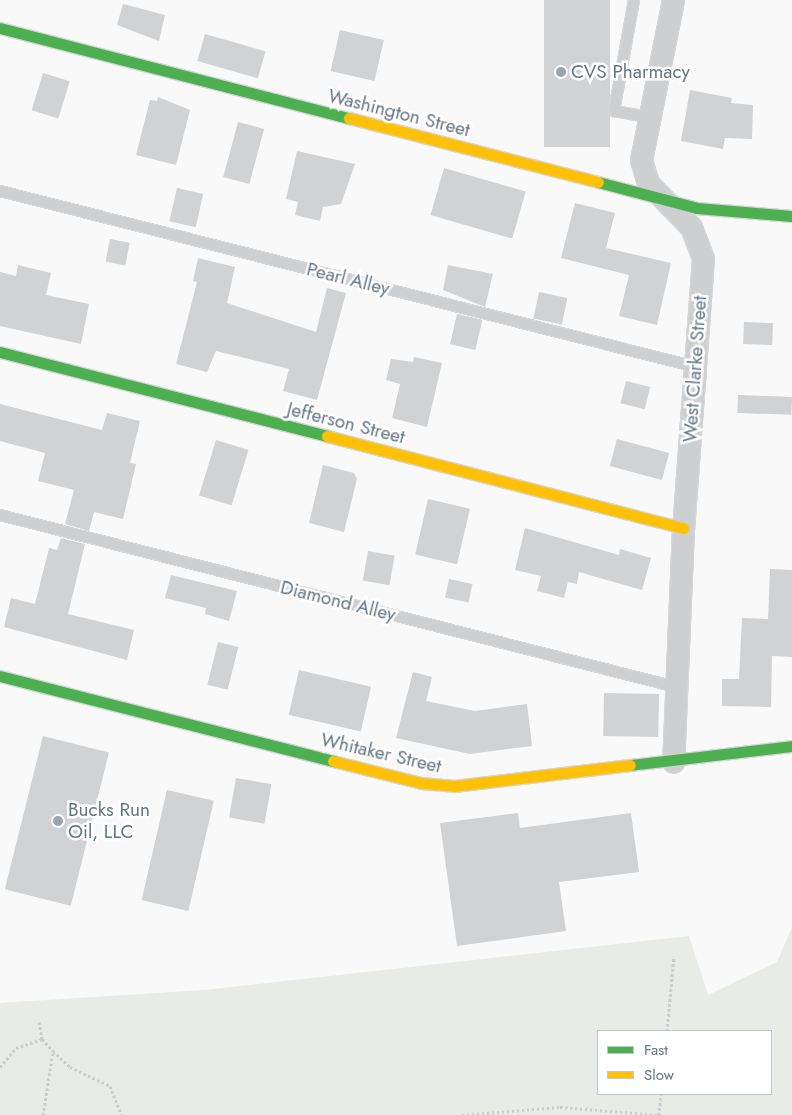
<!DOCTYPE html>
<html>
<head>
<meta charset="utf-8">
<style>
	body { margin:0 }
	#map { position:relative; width:792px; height:1115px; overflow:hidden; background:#f9f9f9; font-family:Jost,sans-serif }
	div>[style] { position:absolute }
	.green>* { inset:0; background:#e8ebe6 }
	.building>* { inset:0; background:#d0d2d3; transform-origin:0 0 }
	.path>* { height:3px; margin-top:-1.5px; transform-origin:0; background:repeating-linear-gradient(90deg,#cbcccd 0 2.5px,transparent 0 5px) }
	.roads { filter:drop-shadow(1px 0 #d5d6d7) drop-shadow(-1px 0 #d5d6d7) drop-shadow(0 1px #d5d6d7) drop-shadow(0 -1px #d5d6d7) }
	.lane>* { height:10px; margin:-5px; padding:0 5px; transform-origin:5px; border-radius:5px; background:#cecfd0 }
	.street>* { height:21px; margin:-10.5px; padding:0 10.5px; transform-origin:10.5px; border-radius:10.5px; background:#cecfd0 }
	.fast>* { height:11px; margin:-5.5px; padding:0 5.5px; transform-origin:5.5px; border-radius:5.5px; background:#4caf50 }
	.slow>* { height:11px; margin:-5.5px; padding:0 5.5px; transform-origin:5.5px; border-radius:5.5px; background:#ffc107 }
	.dots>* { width:14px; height:14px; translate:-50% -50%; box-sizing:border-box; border:2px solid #fff; border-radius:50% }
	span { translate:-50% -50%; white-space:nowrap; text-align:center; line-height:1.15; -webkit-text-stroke:5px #fff; paint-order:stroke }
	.poi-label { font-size:19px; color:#657683 }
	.left { translate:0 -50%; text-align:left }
	.street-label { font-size:19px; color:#657683 }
	.legend { position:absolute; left:597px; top:1030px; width:175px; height:65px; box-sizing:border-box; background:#fff; border:1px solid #c1c8cd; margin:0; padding:6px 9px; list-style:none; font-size:15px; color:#657683 }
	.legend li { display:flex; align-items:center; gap:10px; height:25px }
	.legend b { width:25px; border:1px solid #c1c8cd }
</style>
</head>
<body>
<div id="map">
	<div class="green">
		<div style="clip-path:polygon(evenodd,792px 927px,792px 1115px,0 1115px,0 1003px,205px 990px,689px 936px,708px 995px,777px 962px,792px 927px,598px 1031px,771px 1031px,771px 1094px,598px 1094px,598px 1031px)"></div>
	</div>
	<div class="building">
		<div style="left:544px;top:0;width:66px;height:147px"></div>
		<div style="clip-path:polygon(123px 4px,165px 15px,159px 41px,117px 25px)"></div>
		<div style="left:340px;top:30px;width:45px;height:42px;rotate:13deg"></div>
		<div style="left:205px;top:34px;width:63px;height:28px;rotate:16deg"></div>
		<div style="left:43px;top:73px;width:28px;height:39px;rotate:17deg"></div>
		<div style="clip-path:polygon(690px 90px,732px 98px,731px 103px,753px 105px,752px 139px,725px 138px,723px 149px,681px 141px)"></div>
		<div style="clip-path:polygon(158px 97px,190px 110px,176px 165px,136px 155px,150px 100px,157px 101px)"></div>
		<div style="left:238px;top:122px;width:27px;height:57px;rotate:15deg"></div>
		<div style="clip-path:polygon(297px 151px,355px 164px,341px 204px,323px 207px,320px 221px,295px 215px,298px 202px,286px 199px)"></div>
		<div style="left:444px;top:168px;width:85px;height:49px;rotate:16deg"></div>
		<div style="left:177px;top:188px;width:27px;height:34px;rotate:13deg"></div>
		<div style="clip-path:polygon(575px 203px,615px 213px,606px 248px,671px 263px,657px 325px,619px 316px,629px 275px,561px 258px)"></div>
		<div style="left:110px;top:239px;width:20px;height:23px;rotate:11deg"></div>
		<div style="clip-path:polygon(198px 258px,235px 267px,227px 303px,316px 332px,327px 288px,346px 293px,317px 400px,283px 391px,289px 369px,216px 351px,207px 372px,176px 364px,197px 282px,193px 281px)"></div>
		<div style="clip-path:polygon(18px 265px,51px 273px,46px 295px,89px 304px,81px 344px,0 326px,0 272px,16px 276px)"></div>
		<div style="clip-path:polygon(448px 265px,493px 274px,485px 307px,443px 290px)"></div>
		<div style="left:539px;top:292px;width:29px;height:27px;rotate:12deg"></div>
		<div style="left:457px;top:314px;width:26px;height:31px;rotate:13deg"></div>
		<div style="left:744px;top:322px;width:29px;height:22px;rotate:2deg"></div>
		<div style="clip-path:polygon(414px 357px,442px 363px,427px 427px,392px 418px,400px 384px,386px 380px,391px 359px,413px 362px)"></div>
		<div style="left:626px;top:381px;width:25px;height:23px;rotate:14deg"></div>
		<div style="left:738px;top:395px;width:54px;height:18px;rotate:2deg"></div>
		<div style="clip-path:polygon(0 404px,102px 430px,107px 413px,140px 421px,130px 463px,136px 464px,123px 519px,94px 512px,89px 531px,65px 524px,74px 490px,38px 481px,45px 453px,0 441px)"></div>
		<div style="left:617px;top:439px;width:54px;height:28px;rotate:15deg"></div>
		<div style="left:216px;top:440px;width:34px;height:58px;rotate:17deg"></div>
		<div style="clip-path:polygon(323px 465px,354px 473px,357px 479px,344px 532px,309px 523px)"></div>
		<div style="left:428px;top:499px;width:43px;height:57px;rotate:13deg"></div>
		<div style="clip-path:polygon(525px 528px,619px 555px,620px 549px,651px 558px,642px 590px,579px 572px,577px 584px,568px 582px,564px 598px,537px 591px,541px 576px,515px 570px)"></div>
		<div style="clip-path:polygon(61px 538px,85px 544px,68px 614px,134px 630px,127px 660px,4px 627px,11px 598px,35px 604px,49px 548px,57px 550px)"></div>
		<div style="left:368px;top:551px;width:27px;height:30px;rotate:10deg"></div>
		<div style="clip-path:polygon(770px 569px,792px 570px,792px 657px,772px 656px,771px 707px,722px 706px,722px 679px,739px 679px,742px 618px,768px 619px)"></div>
		<div style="clip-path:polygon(171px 575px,237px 591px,229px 621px,205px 614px,206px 608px,165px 598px)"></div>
		<div style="left:449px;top:579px;width:24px;height:19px;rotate:12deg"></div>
		<div style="left:218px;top:642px;width:21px;height:44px;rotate:14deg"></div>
		<div style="left:299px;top:670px;width:74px;height:46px;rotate:13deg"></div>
		<div style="clip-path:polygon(413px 672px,432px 677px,426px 701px,475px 711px,527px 704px,532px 746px,470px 754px,396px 738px)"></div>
		<div style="left:604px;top:693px;width:55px;height:43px;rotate:1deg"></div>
		<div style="left:43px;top:736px;width:68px;height:158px;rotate:14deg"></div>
		<div style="left:236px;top:778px;width:36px;height:40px;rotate:10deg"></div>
		<div style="left:167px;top:790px;width:48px;height:113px;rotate:13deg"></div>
		<div style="clip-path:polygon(518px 813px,520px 828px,631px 813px,639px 872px,559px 882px,566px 931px,457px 946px,440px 823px)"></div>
	</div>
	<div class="path">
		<div style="left:39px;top:1022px;width:17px;rotate:80deg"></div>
		<div style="left:42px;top:1039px;width:16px;rotate:47deg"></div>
		<div style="left:53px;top:1051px;width:23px;rotate:43deg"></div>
		<div style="left:70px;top:1067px;width:44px;rotate:25.4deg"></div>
		<div style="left:110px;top:1086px;width:31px;rotate:68deg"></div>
		<div style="left:667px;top:1031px;width:75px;rotate:-84.7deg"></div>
		<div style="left:0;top:1067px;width:25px;rotate:-50deg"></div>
		<div style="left:16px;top:1048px;width:28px;rotate:-19deg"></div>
		<div style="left:43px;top:1115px;width:64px;rotate:-81deg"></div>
		<div style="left:462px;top:1115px;width:98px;rotate:-4.7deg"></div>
		<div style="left:560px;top:1107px;width:99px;rotate:4.6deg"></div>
		<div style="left:659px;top:1115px;width:21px;rotate:-85deg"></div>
	</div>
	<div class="roads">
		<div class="lane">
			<div style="left:634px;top:0;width:113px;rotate:100.2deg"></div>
			<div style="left:614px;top:111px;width:36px;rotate:10deg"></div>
			<div style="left:0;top:191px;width:718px;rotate:14.19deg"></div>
			<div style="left:0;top:515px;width:698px;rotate:14.28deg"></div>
		</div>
		<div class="street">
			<div style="left:673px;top:0;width:163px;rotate:101.3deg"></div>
			<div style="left:641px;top:160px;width:24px;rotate:73deg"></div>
			<div style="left:648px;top:183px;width:62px;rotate:45.7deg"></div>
			<div style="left:691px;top:227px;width:33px;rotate:69deg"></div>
			<div style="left:703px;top:258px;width:271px;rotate:94.2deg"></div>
			<div style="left:683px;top:528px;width:234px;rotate:92.4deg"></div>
		</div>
		<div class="fast">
			<div style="left:0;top:28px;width:360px;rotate:14.5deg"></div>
			<div style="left:598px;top:182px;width:102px;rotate:14.7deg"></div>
			<div style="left:697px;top:208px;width:95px;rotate:4.8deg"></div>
			<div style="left:0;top:352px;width:338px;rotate:14.4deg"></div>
			<div style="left:0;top:676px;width:344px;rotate:14.3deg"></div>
			<div style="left:630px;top:765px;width:163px;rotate:-6.7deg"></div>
		</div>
		<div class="slow">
			<div style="left:349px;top:118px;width:257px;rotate:14.4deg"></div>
			<div style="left:327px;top:436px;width:368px;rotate:14.5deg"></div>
			<div style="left:333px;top:761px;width:91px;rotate:14deg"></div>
			<div style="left:421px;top:783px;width:33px;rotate:5deg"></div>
			<div style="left:454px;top:786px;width:177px;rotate:-6.8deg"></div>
		</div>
	</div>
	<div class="dots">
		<div style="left:561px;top:72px;background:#99a4ac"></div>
		<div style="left:58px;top:821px;background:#99a4ac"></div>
	</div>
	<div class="poi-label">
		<span class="left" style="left:571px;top:72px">CVS Pharmacy</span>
		<span class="left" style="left:68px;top:821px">Bucks Run<br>Oil, LLC</span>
	</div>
	<div class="street-label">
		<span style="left:399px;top:113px;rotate:14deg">Washington Street</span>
		<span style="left:348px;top:279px;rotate:14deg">Pearl Alley</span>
		<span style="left:695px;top:369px;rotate:-86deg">West Clarke Street</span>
		<span style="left:346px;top:423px;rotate:14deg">Jefferson Street</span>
		<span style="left:338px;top:601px;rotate:14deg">Diamond Alley</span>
		<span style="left:381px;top:753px;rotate:13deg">Whitaker Street</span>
	</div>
	<ul class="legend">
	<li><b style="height:6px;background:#4caf50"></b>Fast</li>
	<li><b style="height:6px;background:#ffc107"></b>Slow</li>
	</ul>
</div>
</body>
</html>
